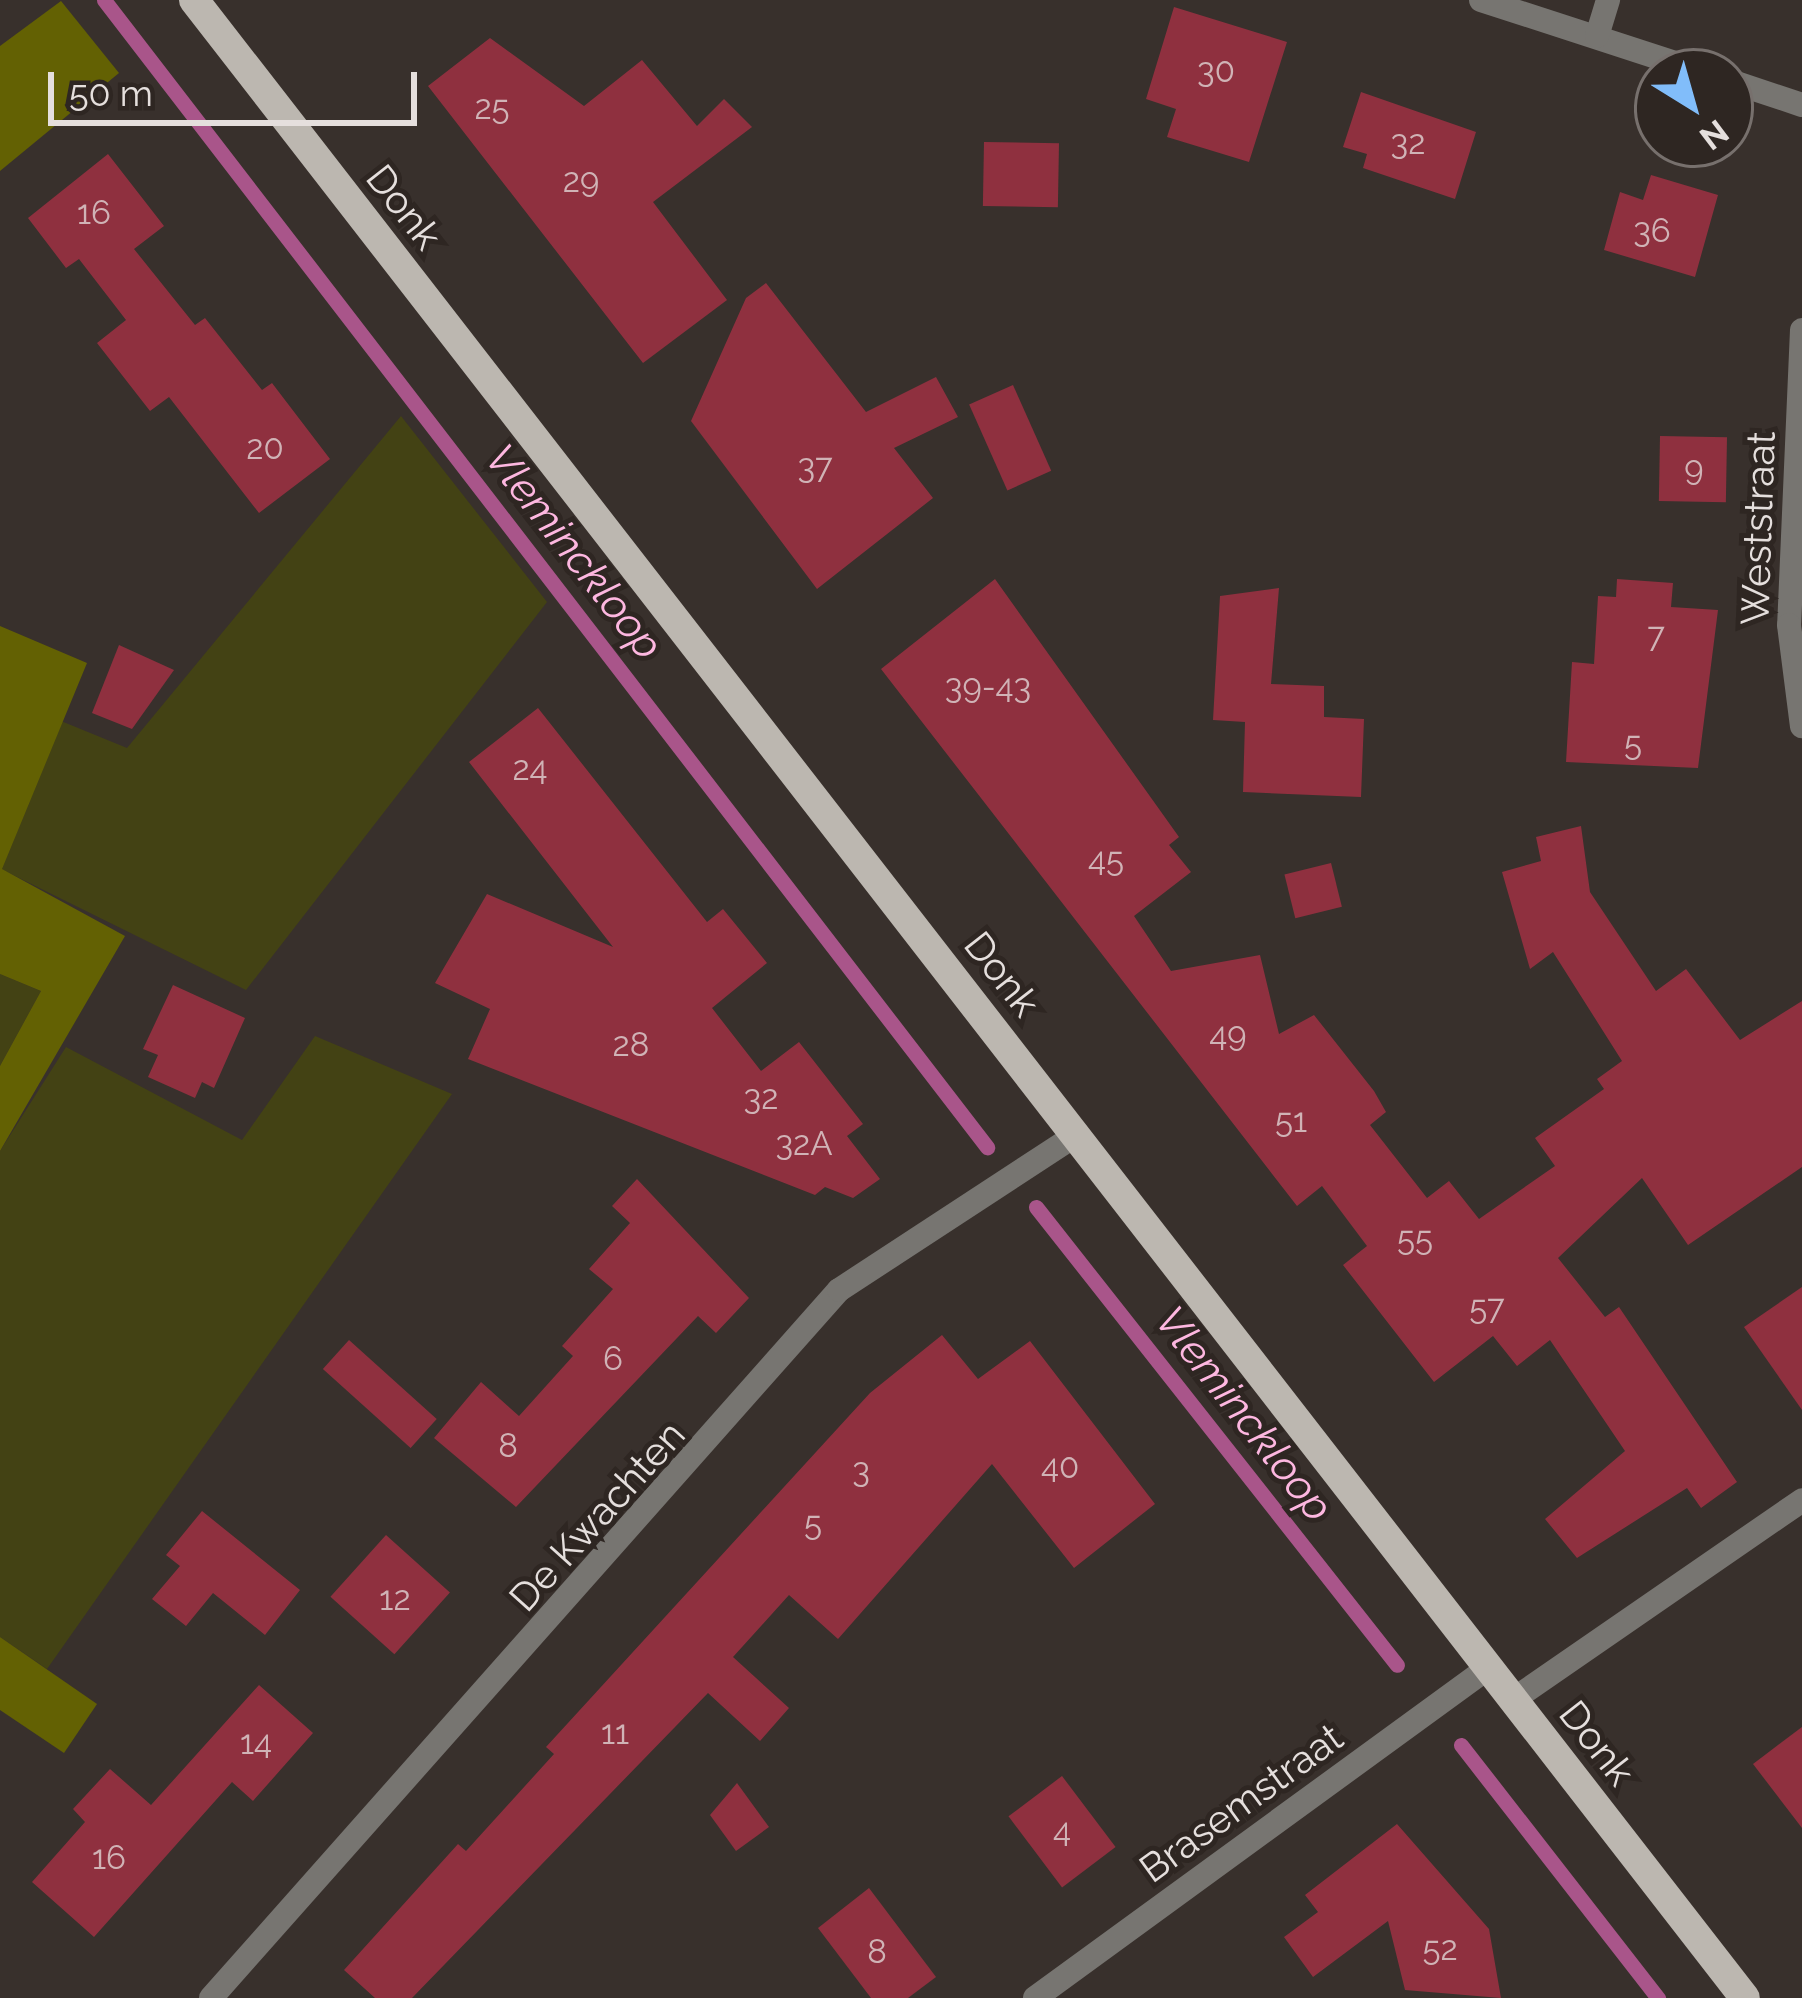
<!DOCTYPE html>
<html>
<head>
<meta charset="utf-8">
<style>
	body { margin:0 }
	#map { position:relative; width:1802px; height:1998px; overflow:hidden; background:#38302c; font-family:Raleway,sans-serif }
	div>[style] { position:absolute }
	.green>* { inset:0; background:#434214 }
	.forest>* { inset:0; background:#636103 }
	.stream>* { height:15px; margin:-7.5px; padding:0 7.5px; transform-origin:7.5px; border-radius:7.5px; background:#a9558a }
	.building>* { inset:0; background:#8f303f; transform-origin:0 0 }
	.street>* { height:24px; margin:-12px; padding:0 12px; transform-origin:12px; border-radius:12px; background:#777571 }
	.primary>* { height:30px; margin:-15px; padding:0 15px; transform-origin:15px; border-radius:15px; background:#bcb7b0 }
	span { translate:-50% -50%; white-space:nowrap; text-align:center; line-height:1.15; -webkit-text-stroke:10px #2e2622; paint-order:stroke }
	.number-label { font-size:33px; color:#d0b3b6 }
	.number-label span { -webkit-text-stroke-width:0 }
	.street-label { font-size:39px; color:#e5dfdd }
	.water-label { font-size:42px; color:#fdb7e0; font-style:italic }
	.north { position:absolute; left:1634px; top:48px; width:120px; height:120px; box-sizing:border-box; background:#2e2622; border:3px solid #77706d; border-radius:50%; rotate:143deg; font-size:33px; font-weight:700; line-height:48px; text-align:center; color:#e5dfdd }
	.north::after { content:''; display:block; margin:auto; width:42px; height:54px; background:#81bdfa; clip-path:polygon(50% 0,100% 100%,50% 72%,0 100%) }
	.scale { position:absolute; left:48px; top:72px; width:369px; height:54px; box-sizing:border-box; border:6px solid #e5dfdd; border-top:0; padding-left:15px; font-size:36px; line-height:42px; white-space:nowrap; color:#e5dfdd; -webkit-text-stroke:9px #2e2622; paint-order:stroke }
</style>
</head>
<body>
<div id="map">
	<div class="green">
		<div style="clip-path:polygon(401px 416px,547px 602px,246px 990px,1px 869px,61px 721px,127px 748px)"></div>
		<div style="clip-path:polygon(0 974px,41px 991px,0 1066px)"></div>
		<div style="clip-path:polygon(315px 1036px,452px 1094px,47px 1669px,0 1637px,0 1151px,66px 1047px,242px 1140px)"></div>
	</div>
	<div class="forest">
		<div style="clip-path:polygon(61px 1px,119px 73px,0 171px,0 46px)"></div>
		<div style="clip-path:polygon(0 626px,87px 663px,2px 869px,125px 936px,0 1151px,0 1066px,41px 991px,0 974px)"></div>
		<div style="clip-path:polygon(0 1637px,97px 1704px,64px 1753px,0 1710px)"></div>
	</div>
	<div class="stream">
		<div style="left:104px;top:0;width:1448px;rotate:52.41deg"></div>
		<div style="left:1036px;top:1207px;width:583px;rotate:51.75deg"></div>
		<div style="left:1461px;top:1745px;width:321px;rotate:52.1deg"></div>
	</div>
	<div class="building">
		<div style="clip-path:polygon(1174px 7px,1287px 42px,1249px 162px,1167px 137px,1176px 109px,1146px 99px)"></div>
		<div style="clip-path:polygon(490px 38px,584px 106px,642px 60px,697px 126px,724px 99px,752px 127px,653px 202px,727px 300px,643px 363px,428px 86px)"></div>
		<div style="clip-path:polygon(1361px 92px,1476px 132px,1455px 199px,1363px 168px,1367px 154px,1343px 147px)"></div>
		<div style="left:984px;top:142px;width:75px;height:64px;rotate:1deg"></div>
		<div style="clip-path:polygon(108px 154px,164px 226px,134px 249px,195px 325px,205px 318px,262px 390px,272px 383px,330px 459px,259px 513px,169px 397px,150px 411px,97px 343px,126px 320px,79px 259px,66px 268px,28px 218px)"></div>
		<div style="clip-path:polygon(1651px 175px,1718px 195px,1695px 277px,1604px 250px,1620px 192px,1643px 200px)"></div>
		<div style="clip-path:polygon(766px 283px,866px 412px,936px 377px,958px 417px,894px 448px,933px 498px,817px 589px,691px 421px,746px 298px)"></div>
		<div style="left:1013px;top:385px;width:94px;height:48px;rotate:66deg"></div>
		<div style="left:1660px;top:436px;width:67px;height:65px;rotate:1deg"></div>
		<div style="clip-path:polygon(995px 579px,1179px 837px,1169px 845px,1191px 872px,1134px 916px,1171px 971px,1260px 955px,1279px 1034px,1314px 1015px,1374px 1091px,1386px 1112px,1370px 1125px,1427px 1198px,1449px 1181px,1479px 1219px,1555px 1166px,1535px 1138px,1604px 1089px,1597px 1079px,1622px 1061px,1553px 952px,1530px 969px,1502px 872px,1541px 861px,1536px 837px,1581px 826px,1590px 892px,1656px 991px,1686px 969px,1740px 1040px,1802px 1001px,1802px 1167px,1688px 1245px,1642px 1178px,1558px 1258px,1605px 1317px,1619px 1307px,1737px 1482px,1701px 1508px,1687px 1488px,1577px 1558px,1545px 1519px,1625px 1451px,1550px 1340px,1517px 1366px,1493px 1336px,1434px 1382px,1343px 1265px,1367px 1246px,1322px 1186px,1297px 1206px,881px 669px)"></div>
		<div style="clip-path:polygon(1617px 579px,1673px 583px,1671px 607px,1718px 610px,1698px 768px,1566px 762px,1572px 662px,1594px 664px,1598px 596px,1616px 597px)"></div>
		<div style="clip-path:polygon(1279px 588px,1271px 684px,1324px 686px,1324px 717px,1364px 719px,1361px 797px,1243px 792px,1245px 722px,1213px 720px,1220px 596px)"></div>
		<div style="clip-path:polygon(119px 645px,174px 670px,132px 729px,92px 713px)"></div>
		<div style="clip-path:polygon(538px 708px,707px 922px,723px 909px,767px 963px,712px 1008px,761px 1071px,799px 1042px,863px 1124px,847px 1136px,880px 1179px,853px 1198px,825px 1187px,815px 1195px,468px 1059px,490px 1009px,435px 983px,487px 894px,613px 947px,469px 762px)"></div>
		<div style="left:1331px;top:863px;width:45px;height:48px;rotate:76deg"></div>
		<div style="clip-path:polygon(173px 985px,245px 1018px,214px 1088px,202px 1082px,195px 1098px,148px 1077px,158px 1055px,143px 1049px)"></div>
		<div style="clip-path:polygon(637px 1179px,749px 1298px,716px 1333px,698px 1316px,516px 1507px,434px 1438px,481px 1382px,519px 1416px,573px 1356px,562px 1346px,613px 1289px,589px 1269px,630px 1223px,612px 1206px)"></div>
		<div style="clip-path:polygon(1802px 1287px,1802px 1410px,1744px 1327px)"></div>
		<div style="clip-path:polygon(942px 1335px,978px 1379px,1030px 1341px,1155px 1504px,1074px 1568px,992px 1464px,838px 1639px,789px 1595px,733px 1657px,789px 1708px,760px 1741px,708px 1693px,412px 1998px,375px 1998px,344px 1970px,458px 1844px,466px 1851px,554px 1754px,546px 1747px,870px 1393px)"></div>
		<div style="left:349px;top:1340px;width:118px;height:39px;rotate:42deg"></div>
		<div style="clip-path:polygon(202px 1511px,300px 1590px,265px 1635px,213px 1593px,186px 1626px,152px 1599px,180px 1566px,166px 1555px)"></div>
		<div style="left:386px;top:1535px;width:86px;height:83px;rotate:42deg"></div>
		<div style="clip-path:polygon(259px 1685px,313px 1733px,253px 1801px,232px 1782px,94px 1937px,32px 1882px,85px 1822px,73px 1809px,110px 1769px,151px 1805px)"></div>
		<div style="clip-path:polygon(1802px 1727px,1802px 1828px,1753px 1764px)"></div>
		<div style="left:1062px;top:1776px;width:89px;height:67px;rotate:53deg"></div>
		<div style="clip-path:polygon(737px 1783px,769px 1827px,736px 1851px,710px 1815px)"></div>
		<div style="clip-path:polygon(1397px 1824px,1489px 1929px,1501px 1998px,1405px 1990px,1388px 1921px,1313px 1977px,1284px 1937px,1318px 1912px,1305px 1895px)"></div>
		<div style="clip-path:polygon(869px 1888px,936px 1977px,908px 1998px,871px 1998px,818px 1928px)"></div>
	</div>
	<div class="street">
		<div style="left:1481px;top:0;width:233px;rotate:18deg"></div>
		<div style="left:1597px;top:36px;width:38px;rotate:-73deg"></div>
		<div style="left:1730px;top:81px;width:76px;rotate:18.4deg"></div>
		<div style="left:1802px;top:330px;width:295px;rotate:92.5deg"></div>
		<div style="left:1789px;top:625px;width:102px;rotate:82.7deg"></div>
		<div style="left:1514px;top:1699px;width:350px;rotate:-34.6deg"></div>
		<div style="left:211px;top:1998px;width:946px;rotate:-48.43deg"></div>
		<div style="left:839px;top:1290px;width:285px;rotate:-33.2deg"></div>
		<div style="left:1035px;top:1998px;width:562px;rotate:-36.09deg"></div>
	</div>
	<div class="primary">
		<div style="left:194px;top:0;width:2529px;rotate:52.18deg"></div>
	</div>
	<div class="number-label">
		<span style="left:1216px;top:71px">30</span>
		<span style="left:492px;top:108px">25</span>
		<span style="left:1408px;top:143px">32</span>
		<span style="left:581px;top:181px">29</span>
		<span style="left:94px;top:213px">16</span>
		<span style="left:1652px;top:231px">36</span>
		<span style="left:265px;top:448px">20</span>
		<span style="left:815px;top:467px">37</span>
		<span style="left:1694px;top:469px">9</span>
		<span style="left:1656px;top:636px">7</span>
		<span style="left:988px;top:687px">39-43</span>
		<span style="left:1633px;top:744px">5</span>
		<span style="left:530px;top:769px">24</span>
		<span style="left:1106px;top:860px">45</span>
		<span style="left:1228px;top:1035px">49</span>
		<span style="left:631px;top:1045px">28</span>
		<span style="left:761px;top:1098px">32</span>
		<span style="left:1291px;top:1121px">51</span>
		<span style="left:804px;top:1144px">32A</span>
		<span style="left:1415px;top:1239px">55</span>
		<span style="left:1487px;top:1308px">57</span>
		<span style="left:613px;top:1359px">6</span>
		<span style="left:508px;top:1446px">8</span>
		<span style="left:1060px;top:1467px">40</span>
		<span style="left:861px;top:1471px">3</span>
		<span style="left:813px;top:1524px">5</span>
		<span style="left:395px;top:1599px">12</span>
		<span style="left:615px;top:1733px">11</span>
		<span style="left:256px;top:1743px">14</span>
		<span style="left:1062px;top:1831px">4</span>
		<span style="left:109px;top:1858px">16</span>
		<span style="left:1440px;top:1949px">52</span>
		<span style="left:877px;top:1952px">8</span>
	</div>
	<div class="street-label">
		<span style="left:404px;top:207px;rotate:52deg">Donk</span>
		<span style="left:1758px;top:528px;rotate:-88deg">Weststraat</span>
		<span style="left:1002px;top:974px;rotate:52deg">Donk</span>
		<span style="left:597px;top:1516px;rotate:-48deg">De Kwachten</span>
		<span style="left:1597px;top:1743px;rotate:52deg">Donk</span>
		<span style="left:1241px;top:1803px;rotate:-36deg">Brasemstraat</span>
	</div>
	<div class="water-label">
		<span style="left:574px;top:552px;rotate:52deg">Vleminckloop</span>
		<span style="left:1244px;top:1414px;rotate:52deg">Vleminckloop</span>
	</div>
	<div class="north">N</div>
	<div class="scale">50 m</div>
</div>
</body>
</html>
